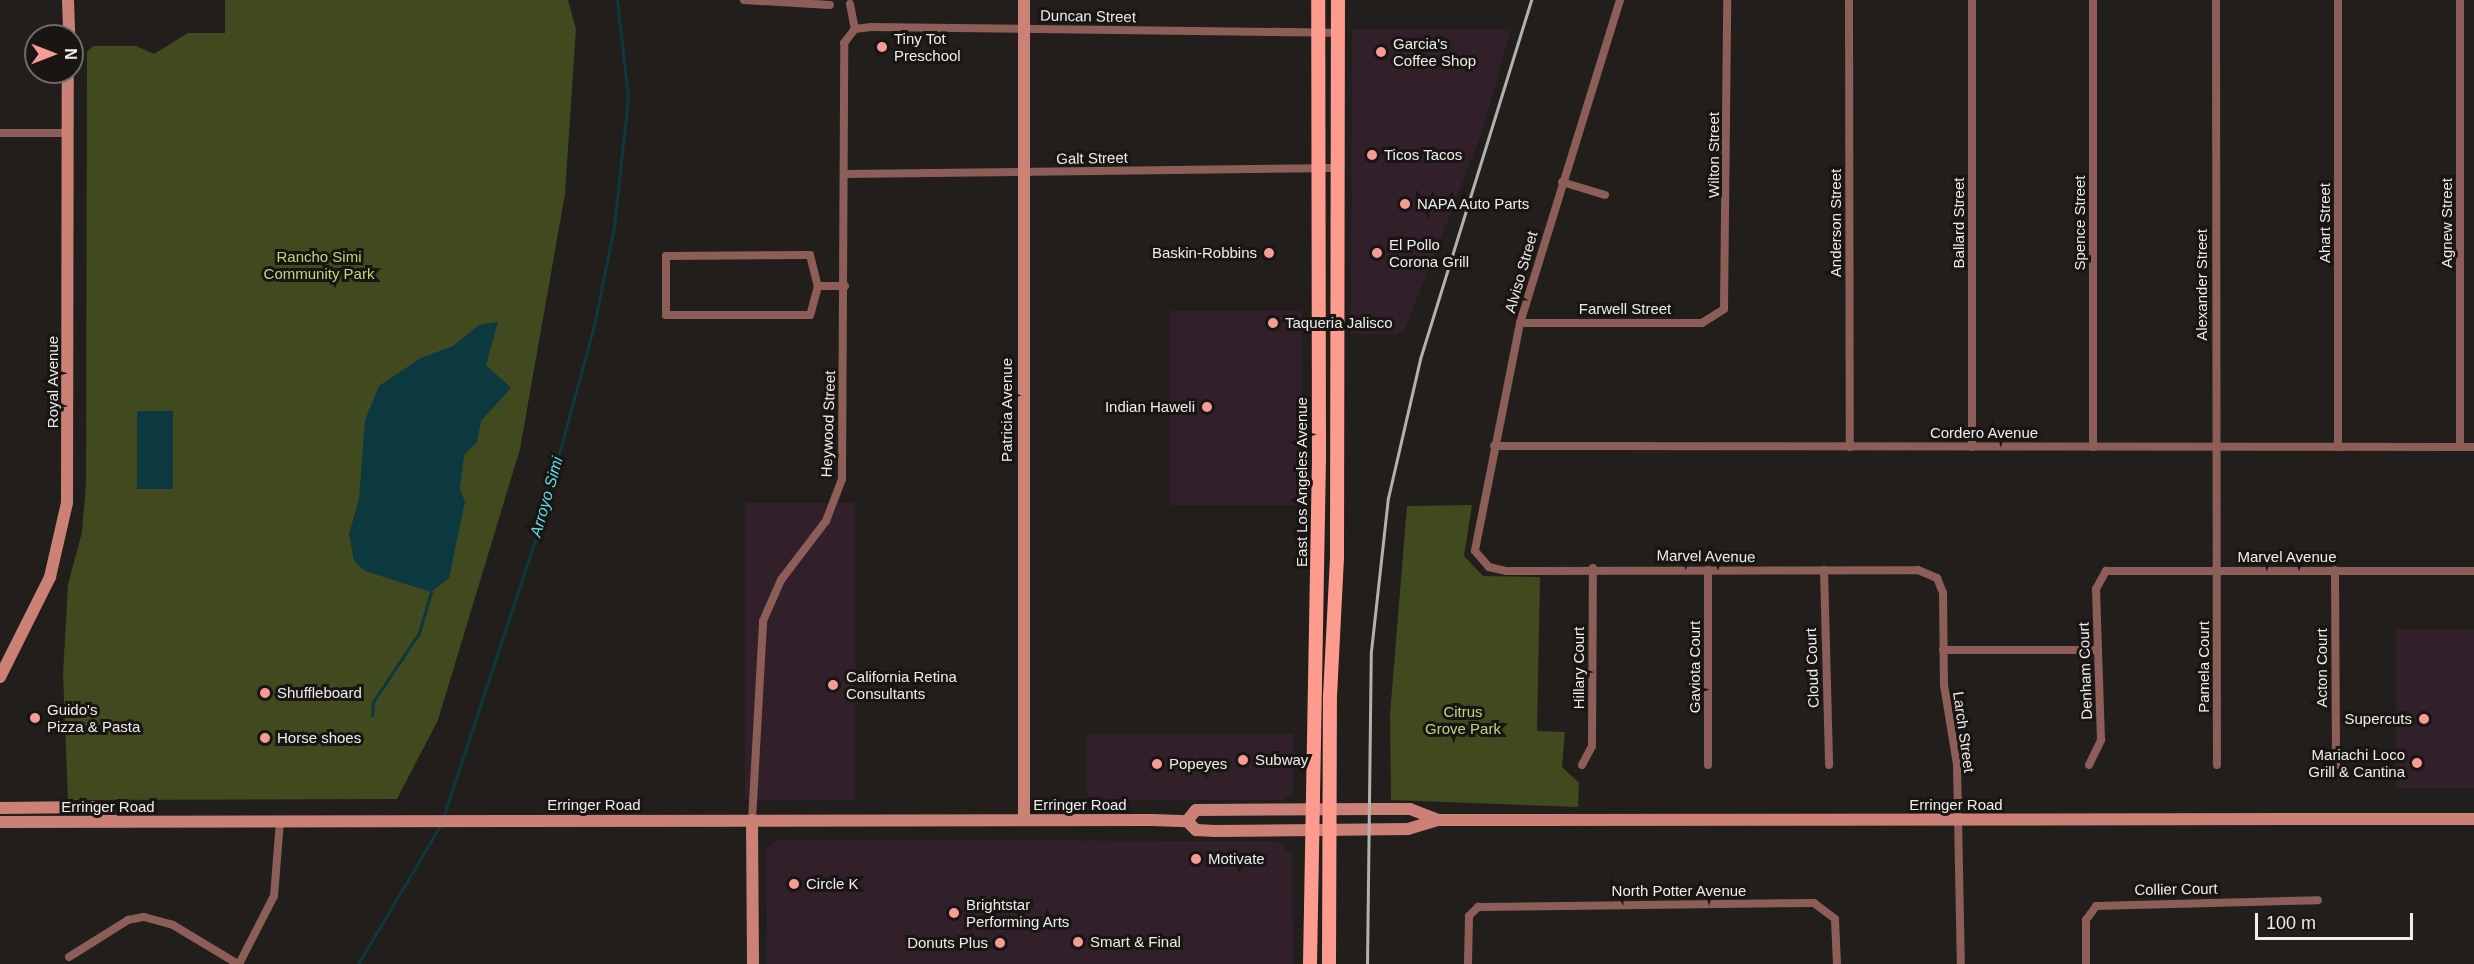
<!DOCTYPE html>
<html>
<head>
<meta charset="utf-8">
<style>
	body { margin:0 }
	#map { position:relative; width:2474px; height:964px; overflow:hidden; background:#211e1c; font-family:Helvetica,sans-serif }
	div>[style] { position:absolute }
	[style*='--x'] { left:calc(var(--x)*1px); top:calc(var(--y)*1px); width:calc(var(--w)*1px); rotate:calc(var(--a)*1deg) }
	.commercial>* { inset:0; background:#31202a; transform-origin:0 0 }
	.green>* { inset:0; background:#41491f }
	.water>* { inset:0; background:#0c393f; transform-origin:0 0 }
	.stream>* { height:3px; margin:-1.5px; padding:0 1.5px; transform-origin:1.5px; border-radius:1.5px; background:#0c393f }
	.street>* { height:8px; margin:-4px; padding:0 4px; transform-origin:4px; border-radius:4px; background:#8d5e57 }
	.secondary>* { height:12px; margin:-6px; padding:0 6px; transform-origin:6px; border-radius:6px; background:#cc8176 }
	.primary>* { height:14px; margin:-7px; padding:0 7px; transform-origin:7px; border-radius:7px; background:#fd9c8e }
	.rail>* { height:3px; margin:-1.5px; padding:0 1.5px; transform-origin:1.5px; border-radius:1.5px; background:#b3b1af }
	.dots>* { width:16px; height:16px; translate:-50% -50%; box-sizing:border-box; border:3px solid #181513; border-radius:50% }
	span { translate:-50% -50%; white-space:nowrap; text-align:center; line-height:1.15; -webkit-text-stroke:6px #181513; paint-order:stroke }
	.street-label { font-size:15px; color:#efedeb }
	.poi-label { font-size:15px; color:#efedeb }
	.left { translate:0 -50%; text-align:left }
	.right { translate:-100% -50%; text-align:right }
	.park-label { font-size:15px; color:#c1d380 }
	.water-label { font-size:16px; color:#63dced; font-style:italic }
	.north { position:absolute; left:24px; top:24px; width:60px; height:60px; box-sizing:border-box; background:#181513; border:2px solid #6e6b69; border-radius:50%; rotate:90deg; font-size:16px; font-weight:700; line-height:24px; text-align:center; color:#efedeb }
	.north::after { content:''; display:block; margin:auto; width:21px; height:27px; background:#f59c94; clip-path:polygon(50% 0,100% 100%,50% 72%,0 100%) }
	.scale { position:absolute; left:2255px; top:913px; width:158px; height:27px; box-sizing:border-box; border:3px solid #efedeb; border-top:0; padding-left:8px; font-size:18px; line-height:21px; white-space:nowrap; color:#efedeb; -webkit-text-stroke:4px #181513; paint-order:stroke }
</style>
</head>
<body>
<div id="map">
	<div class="commercial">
		<div style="clip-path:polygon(1352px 29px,1511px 29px,1481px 135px,1403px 334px,1351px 334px)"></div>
		<div style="left:1170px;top:311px;width:132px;height:194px"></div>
		<div style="left:855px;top:503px;width:297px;height:110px;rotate:90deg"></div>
		<div style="left:2396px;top:629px;width:78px;height:159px"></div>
		<div style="clip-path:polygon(1087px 734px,1293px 734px,1293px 792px,1284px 800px,1087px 800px)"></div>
		<div style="clip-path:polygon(777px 840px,1277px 841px,1292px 856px,1293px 964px,767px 964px,766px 850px)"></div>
	</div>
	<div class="green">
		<div style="clip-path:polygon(225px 0,568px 0,576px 29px,565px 194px,520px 449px,438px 720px,397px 799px,68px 800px,63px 674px,68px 584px,82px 532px,86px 483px,87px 52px,93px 46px,136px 46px,154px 54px,188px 33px,225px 33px)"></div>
		<div style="clip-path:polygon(1472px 505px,1464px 556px,1483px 576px,1540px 577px,1537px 731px,1565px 732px,1562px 767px,1579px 783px,1578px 807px,1391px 800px,1390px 714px,1407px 506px)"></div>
	</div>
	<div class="water">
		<div style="clip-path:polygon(498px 322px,486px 365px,511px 388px,481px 421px,477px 442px,464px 455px,460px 488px,465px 502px,449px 578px,431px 592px,365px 571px,354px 561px,349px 534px,359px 499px,365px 420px,379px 386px,421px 358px,453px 346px,479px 325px)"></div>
		<div style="left:137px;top:411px;width:36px;height:78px"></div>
	</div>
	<div class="stream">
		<div style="--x:372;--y:715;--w:13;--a:-86"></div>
		<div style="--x:373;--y:702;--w:83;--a:-56.3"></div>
		<div style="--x:419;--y:633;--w:43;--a:-73.7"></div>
		<div style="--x:443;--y:818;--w:299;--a:-71.7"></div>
		<div style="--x:537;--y:534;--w:217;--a:-74.7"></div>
		<div style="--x:594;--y:325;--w:100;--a:-78.5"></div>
		<div style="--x:614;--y:227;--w:130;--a:-83.8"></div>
		<div style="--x:628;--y:98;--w:99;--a:-96.4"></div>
		<div style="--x:358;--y:964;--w:163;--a:-59.3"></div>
	</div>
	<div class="street">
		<div style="--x:744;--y:0;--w:86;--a:3.3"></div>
		<div style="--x:1620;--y:0;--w:338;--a:107.2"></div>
		<div style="--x:1520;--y:323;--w:232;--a:101.2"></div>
		<div style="--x:1475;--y:551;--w:21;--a:49"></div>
		<div style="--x:1489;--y:567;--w:18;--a:13"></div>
		<div style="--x:1507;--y:571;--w:411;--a:-0.1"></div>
		<div style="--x:1918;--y:570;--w:21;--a:23"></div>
		<div style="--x:1937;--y:578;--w:16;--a:68"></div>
		<div style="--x:1943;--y:593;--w:92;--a:89.4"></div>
		<div style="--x:1944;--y:685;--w:80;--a:80.7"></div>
		<div style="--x:1957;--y:764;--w:200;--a:88.9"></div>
		<div style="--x:1849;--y:0;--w:447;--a:89.9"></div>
		<div style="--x:1972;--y:0;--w:447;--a:90"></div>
		<div style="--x:2093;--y:0;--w:447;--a:90"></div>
		<div style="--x:2216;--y:0;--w:765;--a:89.93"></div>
		<div style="--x:2338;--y:0;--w:447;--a:90"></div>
		<div style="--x:2460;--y:0;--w:447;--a:90"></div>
		<div style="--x:850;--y:4;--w:25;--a:79"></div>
		<div style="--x:0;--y:133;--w:68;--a:0"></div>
		<div style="--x:845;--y:174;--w:494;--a:-0.7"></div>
		<div style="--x:1562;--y:182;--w:45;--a:16.8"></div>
		<div style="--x:810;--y:255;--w:32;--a:76"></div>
		<div style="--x:818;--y:286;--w:30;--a:105"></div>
		<div style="--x:810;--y:315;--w:144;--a:180"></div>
		<div style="--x:666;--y:315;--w:59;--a:-90"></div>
		<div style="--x:666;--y:256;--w:144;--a:-0.4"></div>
		<div style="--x:818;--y:286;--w:27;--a:0"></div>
		<div style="--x:1520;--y:323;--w:182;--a:0"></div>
		<div style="--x:1702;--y:323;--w:26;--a:-32"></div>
		<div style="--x:1724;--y:309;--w:309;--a:-89.4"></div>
		<div style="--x:1494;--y:446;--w:980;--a:0.06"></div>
		<div style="--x:1708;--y:570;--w:195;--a:90"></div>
		<div style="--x:1824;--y:570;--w:195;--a:88.5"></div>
		<div style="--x:2335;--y:570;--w:195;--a:89.7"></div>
		<div style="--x:1943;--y:650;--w:153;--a:0"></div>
		<div style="--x:1582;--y:765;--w:21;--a:-62"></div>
		<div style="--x:1592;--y:746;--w:178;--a:-89.7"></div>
		<div style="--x:2089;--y:765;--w:28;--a:-64"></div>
		<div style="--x:2101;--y:740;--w:151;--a:-91.9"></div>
		<div style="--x:2096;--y:589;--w:21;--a:-61"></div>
		<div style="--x:2106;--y:571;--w:368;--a:0"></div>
		<div style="--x:752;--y:820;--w:199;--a:-86.8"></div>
		<div style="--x:763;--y:621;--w:45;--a:-66.3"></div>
		<div style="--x:781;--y:580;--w:74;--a:-52.7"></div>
		<div style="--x:826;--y:521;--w:45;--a:-69.1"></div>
		<div style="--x:842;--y:479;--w:436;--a:-89.7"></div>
		<div style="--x:844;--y:43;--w:18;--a:-52"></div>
		<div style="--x:855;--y:29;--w:16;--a:-7"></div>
		<div style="--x:871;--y:27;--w:467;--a:0.7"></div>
		<div style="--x:69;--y:957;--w:70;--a:-32.1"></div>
		<div style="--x:128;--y:920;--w:16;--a:-11"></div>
		<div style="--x:144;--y:917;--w:30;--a:15"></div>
		<div style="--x:173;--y:925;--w:76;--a:31"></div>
		<div style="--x:239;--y:964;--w:76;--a:-62.8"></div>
		<div style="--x:274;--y:896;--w:74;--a:-85.4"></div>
		<div style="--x:1468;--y:964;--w:48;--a:-88.8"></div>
		<div style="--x:1469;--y:916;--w:13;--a:-45"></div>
		<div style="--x:1478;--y:907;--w:336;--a:-0.7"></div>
		<div style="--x:1814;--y:903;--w:26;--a:37"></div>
		<div style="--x:1835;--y:919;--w:45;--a:87.5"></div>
		<div style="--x:2086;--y:964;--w:44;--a:-90"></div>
		<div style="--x:2086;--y:920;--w:17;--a:-54"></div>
		<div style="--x:2096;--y:906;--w:222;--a:-1.5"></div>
	</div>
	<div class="secondary">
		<div style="--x:68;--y:0;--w:36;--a:88"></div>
		<div style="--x:0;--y:677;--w:112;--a:-63.4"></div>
		<div style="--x:50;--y:577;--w:76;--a:-77.1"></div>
		<div style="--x:67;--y:503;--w:431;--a:-89.9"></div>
		<div style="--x:0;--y:808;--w:92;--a:-0.6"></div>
		<div style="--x:92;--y:807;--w:26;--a:32"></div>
		<div style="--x:752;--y:820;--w:144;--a:89.6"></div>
		<div style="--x:1024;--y:820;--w:820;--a:-90"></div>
		<div style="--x:1187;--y:821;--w:14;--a:-51"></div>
		<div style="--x:1196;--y:810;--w:184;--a:-0.3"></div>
		<div style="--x:1380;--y:809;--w:30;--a:0"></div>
		<div style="--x:1410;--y:809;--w:30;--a:21"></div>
		<div style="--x:0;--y:822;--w:1153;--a:-0.1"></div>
		<div style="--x:1153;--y:820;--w:34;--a:2"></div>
		<div style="--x:1187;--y:821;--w:13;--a:45"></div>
		<div style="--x:1196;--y:830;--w:19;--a:3"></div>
		<div style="--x:1215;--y:831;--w:193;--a:-0.6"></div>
		<div style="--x:1408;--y:829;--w:31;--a:-17"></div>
		<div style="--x:1438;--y:820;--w:1036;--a:-0.06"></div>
	</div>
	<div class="primary">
		<div style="--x:1310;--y:964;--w:504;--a:-88.98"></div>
		<div style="--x:1319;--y:460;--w:460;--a:-90.1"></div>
		<div style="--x:1329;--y:964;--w:268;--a:-89.8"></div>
		<div style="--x:1330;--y:696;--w:139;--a:-87.1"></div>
		<div style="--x:1337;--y:557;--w:557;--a:-89.9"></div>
	</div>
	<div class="rail">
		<div style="--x:1367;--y:964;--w:313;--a:-89.3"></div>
		<div style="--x:1371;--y:651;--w:154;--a:-83.7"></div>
		<div style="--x:1388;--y:498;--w:143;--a:-77"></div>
		<div style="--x:1420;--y:359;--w:376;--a:-72.8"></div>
	</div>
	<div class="dots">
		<div style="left:882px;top:47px;background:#f59c94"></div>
		<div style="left:1381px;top:52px;background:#f59c94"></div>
		<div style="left:1372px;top:155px;background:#f59c94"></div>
		<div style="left:1405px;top:204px;background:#f59c94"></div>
		<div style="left:1269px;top:253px;background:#f59c94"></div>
		<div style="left:1377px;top:253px;background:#f59c94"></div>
		<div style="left:1273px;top:323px;background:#f59c94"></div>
		<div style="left:1207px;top:407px;background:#f59c94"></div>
		<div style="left:833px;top:685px;background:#f59c94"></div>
		<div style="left:265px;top:693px;background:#f59c94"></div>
		<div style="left:35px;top:718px;background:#f59c94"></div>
		<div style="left:2424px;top:719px;background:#f59c94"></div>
		<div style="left:265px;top:738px;background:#f59c94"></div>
		<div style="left:1243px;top:760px;background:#f59c94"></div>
		<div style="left:2417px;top:763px;background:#f59c94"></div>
		<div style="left:1157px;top:764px;background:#f59c94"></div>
		<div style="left:1196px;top:859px;background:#f59c94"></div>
		<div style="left:794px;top:884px;background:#f59c94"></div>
		<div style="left:954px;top:913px;background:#f59c94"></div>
		<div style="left:1078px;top:942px;background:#f59c94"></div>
		<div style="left:1000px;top:943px;background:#f59c94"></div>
	</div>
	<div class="street-label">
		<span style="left:1088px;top:16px;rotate:1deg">Duncan Street</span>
		<span style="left:1714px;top:155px;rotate:-90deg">Wilton Street</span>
		<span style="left:1092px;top:158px;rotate:-1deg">Galt Street</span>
		<span style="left:1836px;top:223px;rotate:-90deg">Anderson Street</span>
		<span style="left:1959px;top:223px;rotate:-90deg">Ballard Street</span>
		<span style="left:2080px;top:223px;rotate:-90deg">Spence Street</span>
		<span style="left:2325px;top:223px;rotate:-90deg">Ahart Street</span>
		<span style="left:2447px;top:223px;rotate:-90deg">Agnew Street</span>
		<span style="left:1521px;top:272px;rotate:-74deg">Alviso Street</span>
		<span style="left:2202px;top:285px;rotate:-90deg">Alexander Street</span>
		<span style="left:1625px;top:309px">Farwell Street</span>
		<span style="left:53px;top:382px;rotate:-90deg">Royal Avenue</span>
		<span style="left:1007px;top:410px;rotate:-90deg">Patricia Avenue</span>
		<span style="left:828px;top:424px;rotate:-88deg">Heywood Street</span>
		<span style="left:1984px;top:433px">Cordero Avenue</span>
		<span style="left:1302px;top:482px;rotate:-90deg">East Los Angeles Avenue</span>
		<span style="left:1706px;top:556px;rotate:1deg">Marvel Avenue</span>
		<span style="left:2287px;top:557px">Marvel Avenue</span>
		<span style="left:1695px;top:667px;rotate:-90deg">Gaviota Court</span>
		<span style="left:2204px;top:667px;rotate:-90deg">Pamela Court</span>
		<span style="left:1579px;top:668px;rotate:-90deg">Hillary Court</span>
		<span style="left:1812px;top:668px;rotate:-92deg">Cloud Court</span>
		<span style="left:2322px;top:668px;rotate:-90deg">Acton Court</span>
		<span style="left:2085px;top:671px;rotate:-92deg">Denham Court</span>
		<span style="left:1964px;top:732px;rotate:82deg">Larch Street</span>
		<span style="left:594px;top:805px">Erringer Road</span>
		<span style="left:1080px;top:805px">Erringer Road</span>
		<span style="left:1956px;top:805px">Erringer Road</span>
		<span style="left:108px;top:807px">Erringer Road</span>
		<span style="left:2176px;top:889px;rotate:-1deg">Collier Court</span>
		<span style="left:1679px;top:891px">North Potter Avenue</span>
	</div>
	<div class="poi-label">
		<span class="left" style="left:894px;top:47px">Tiny Tot<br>Preschool</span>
		<span class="left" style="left:1393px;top:52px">Garcia's<br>Coffee Shop</span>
		<span class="left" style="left:1384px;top:155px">Ticos Tacos</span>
		<span class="left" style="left:1417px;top:204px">NAPA Auto Parts</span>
		<span class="left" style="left:1389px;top:253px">El Pollo<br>Corona Grill</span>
		<span class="right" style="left:1257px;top:253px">Baskin-Robbins</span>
		<span class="left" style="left:1285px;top:323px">Taqueria Jalisco</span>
		<span class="right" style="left:1195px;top:407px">Indian Haweli</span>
		<span class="left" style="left:846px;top:685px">California Retina<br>Consultants</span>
		<span class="left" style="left:277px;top:693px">Shuffleboard</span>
		<span class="left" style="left:47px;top:718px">Guido's<br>Pizza &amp; Pasta</span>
		<span class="right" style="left:2412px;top:719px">Supercuts</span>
		<span class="left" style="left:277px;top:738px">Horse shoes</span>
		<span class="right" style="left:2405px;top:763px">Mariachi Loco<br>Grill &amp; Cantina</span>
		<span class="left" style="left:1255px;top:760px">Subway</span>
		<span class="left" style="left:1169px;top:764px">Popeyes</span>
		<span class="left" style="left:1208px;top:859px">Motivate</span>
		<span class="left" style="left:806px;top:884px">Circle K</span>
		<span class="left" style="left:966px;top:913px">Brightstar<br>Performing Arts</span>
		<span class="left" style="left:1090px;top:942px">Smart &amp; Final</span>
		<span class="right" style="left:988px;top:943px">Donuts Plus</span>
	</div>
	<div class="park-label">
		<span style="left:319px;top:265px">Rancho Simi<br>Community Park</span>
		<span style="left:1463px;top:720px">Citrus<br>Grove Park</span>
	</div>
	<div class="water-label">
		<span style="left:547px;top:497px;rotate:-74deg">Arroyo Simi</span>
	</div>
	<div class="north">N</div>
	<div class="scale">100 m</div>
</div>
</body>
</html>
